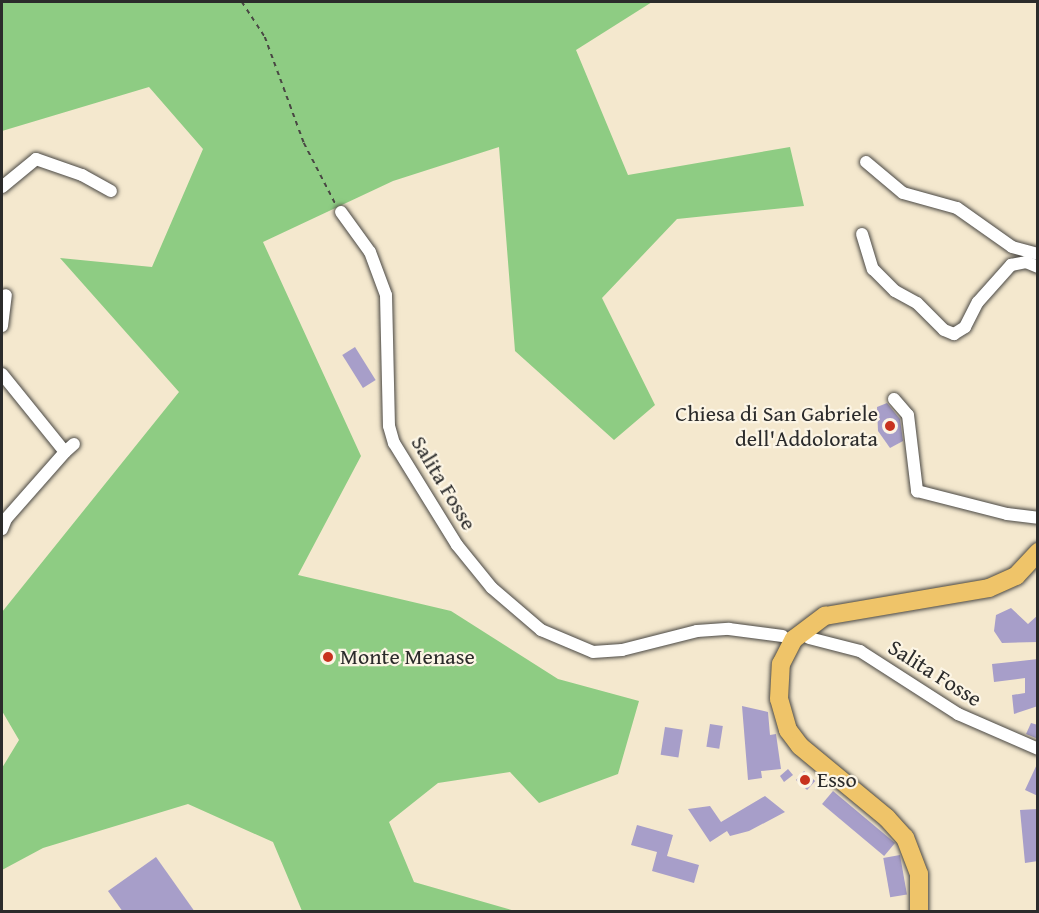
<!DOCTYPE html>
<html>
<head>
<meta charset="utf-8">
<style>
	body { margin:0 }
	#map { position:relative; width:1039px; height:913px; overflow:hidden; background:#f4e8ce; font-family:"Gentium Book Plus",serif }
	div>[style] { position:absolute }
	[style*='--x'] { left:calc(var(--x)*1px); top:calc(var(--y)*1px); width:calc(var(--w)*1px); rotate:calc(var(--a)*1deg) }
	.green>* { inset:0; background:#8ecc83 }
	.building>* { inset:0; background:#a79ec9; transform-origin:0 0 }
	.path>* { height:1.5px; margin-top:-0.75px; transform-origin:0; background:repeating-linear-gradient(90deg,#494743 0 4.5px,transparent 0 9px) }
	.roads { filter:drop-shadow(0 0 2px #494743) drop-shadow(0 0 2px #494743) }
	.street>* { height:12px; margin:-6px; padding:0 6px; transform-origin:6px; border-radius:6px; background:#fff }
	.primary>* { height:18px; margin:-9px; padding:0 9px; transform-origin:9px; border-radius:9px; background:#efc469 }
	.dots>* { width:16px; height:16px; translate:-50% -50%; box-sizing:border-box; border:3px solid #fcf5e5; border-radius:50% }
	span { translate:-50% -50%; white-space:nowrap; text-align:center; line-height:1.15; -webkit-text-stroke:4.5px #fcf5e5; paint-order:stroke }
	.poi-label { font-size:22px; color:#2b2b2b }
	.right { translate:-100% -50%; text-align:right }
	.left { translate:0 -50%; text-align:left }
	.street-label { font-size:22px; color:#2b2b2b }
	.frame { position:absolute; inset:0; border:3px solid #2b2b2b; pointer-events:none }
</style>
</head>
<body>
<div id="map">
	<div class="green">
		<div style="clip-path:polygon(2px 2px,652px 2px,576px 50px,628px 175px,790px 147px,804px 206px,677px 219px,602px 298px,655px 405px,614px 440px,515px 351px,499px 147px,393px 181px,263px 242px,361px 456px,298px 575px,451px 611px,558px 679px,639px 701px,618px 774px,539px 803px,510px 772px,438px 783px,389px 822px,414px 882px,515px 911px,302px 911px,273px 842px,188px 804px,43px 848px,2px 870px,2px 768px,19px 740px,2px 711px,2px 612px,179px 392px,60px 258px,152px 267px,203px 149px,149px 87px,2px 131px)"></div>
	</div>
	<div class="building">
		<div style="left:355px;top:347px;width:39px;height:15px;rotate:58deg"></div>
		<div style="clip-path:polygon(887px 403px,900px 419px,903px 441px,890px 448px,878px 431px,877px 407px)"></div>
		<div style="clip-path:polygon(1011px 608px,1028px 624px,1038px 615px,1038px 642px,1002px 643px,994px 631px,996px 615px)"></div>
		<div style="clip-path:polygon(1038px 659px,1038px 706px,1014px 714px,1012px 695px,1025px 693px,1025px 678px,994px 682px,992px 664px)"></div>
		<div style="clip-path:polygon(742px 706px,768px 712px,770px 735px,776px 734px,781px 769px,761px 771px,762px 778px,748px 780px)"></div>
		<div style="clip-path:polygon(1031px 723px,1038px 725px,1038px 739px,1026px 734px)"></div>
		<div style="left:710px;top:724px;width:13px;height:23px;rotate:9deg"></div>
		<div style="left:665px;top:727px;width:18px;height:28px;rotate:9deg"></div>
		<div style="clip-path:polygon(1038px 762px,1038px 796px,1025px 790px)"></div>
		<div style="clip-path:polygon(788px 769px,793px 775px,784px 782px,780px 776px)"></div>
		<div style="left:804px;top:771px;width:15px;height:12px;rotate:42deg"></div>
		<div style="left:833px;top:791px;width:81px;height:17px;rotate:40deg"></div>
		<div style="clip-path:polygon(765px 796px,785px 812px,749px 831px,730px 836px,727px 831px,710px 842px,688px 809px,710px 806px,721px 822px)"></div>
		<div style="clip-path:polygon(1038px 809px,1038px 861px,1025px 863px,1020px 810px)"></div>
		<div style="clip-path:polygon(637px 825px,673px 835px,667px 856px,699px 865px,694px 883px,652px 871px,657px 852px,631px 845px)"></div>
		<div style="left:900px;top:855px;width:40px;height:17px;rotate:80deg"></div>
		<div style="clip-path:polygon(156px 857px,195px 912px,123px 912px,108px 891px)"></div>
	</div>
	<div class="path">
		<div style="--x:242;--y:2;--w:42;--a:56.7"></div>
		<div style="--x:265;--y:37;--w:113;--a:69.8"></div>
		<div style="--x:304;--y:143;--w:68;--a:62.7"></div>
	</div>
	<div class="roads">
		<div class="street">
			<div style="--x:866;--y:162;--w:48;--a:40"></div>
			<div style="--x:903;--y:193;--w:56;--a:15.5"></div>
			<div style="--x:957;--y:208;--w:67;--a:35.3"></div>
			<div style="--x:1012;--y:247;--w:27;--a:15"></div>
			<div style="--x:2;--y:187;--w:44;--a:-39.5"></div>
			<div style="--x:36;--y:159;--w:49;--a:19.2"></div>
			<div style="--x:82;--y:175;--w:33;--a:29"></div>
			<div style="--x:341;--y:212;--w:49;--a:54.1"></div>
			<div style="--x:370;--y:252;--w:46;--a:69.6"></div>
			<div style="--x:386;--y:295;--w:131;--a:88.7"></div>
			<div style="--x:389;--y:426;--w:18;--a:74"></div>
			<div style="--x:394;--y:443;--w:120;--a:58.3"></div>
			<div style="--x:457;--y:545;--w:55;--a:50.9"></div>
			<div style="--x:492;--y:588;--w:65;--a:40.6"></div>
			<div style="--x:541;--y:630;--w:56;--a:22.9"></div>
			<div style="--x:593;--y:652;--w:29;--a:-4"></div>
			<div style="--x:622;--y:650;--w:77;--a:-14.2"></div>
			<div style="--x:697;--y:631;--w:32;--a:-4"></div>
			<div style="--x:729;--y:629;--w:54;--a:7.4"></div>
			<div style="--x:862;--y:234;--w:37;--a:73"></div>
			<div style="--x:873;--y:269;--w:31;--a:45"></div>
			<div style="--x:895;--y:291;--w:25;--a:29"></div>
			<div style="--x:917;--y:303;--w:38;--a:45"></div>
			<div style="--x:944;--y:330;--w:11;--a:22"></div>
			<div style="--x:954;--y:334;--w:13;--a:-32"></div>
			<div style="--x:965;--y:327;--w:28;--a:-63"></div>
			<div style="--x:978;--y:302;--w:50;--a:-48.3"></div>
			<div style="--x:1011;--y:265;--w:15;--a:-11"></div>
			<div style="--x:1026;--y:262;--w:13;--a:23"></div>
			<div style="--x:2;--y:326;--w:31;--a:-83"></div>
			<div style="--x:2;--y:374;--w:100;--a:51.1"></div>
			<div style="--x:65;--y:452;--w:89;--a:131.4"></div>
			<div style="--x:6;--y:519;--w:11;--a:112"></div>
			<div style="--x:894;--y:399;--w:21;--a:49"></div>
			<div style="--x:908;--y:415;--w:77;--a:83.2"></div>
			<div style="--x:917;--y:491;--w:93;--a:14.3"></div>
			<div style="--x:1007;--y:514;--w:31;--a:7"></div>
			<div style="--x:65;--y:452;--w:12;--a:-42"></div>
			<div style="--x:809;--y:638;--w:53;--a:14.3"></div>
			<div style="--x:860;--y:651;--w:117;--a:32.7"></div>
			<div style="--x:958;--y:714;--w:87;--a:23.6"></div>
		</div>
		<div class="primary">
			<div style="--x:919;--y:912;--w:38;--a:-90"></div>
			<div style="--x:919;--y:874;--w:39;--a:-111"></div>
			<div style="--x:905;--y:838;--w:27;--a:-132"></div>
			<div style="--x:887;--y:818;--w:113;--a:-140.4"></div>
			<div style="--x:800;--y:746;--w:20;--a:-127"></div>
			<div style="--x:788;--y:730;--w:32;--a:-106"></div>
			<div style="--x:779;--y:699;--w:35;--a:-87"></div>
			<div style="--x:781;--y:664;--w:28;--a:-63"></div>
			<div style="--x:794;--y:639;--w:39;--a:-37"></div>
			<div style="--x:825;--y:616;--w:166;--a:-9.7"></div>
			<div style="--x:989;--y:588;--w:30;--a:-24"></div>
			<div style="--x:1016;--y:576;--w:33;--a:-47"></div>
		</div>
	</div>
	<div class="dots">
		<div style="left:890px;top:426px;background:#c8321e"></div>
		<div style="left:328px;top:657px;background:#c8321e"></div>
		<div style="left:805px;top:780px;background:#c8321e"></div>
	</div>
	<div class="poi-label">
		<span class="right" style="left:878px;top:426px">Chiesa di San Gabriele<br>dell'Addolorata</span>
		<span class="left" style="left:340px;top:657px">Monte Menase</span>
		<span class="left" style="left:817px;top:780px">Esso</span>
	</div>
	<div class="street-label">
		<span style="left:444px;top:483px;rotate:59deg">Salita Fosse</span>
		<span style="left:935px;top:673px;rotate:32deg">Salita Fosse</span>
	</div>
	<div class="frame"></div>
</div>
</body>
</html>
